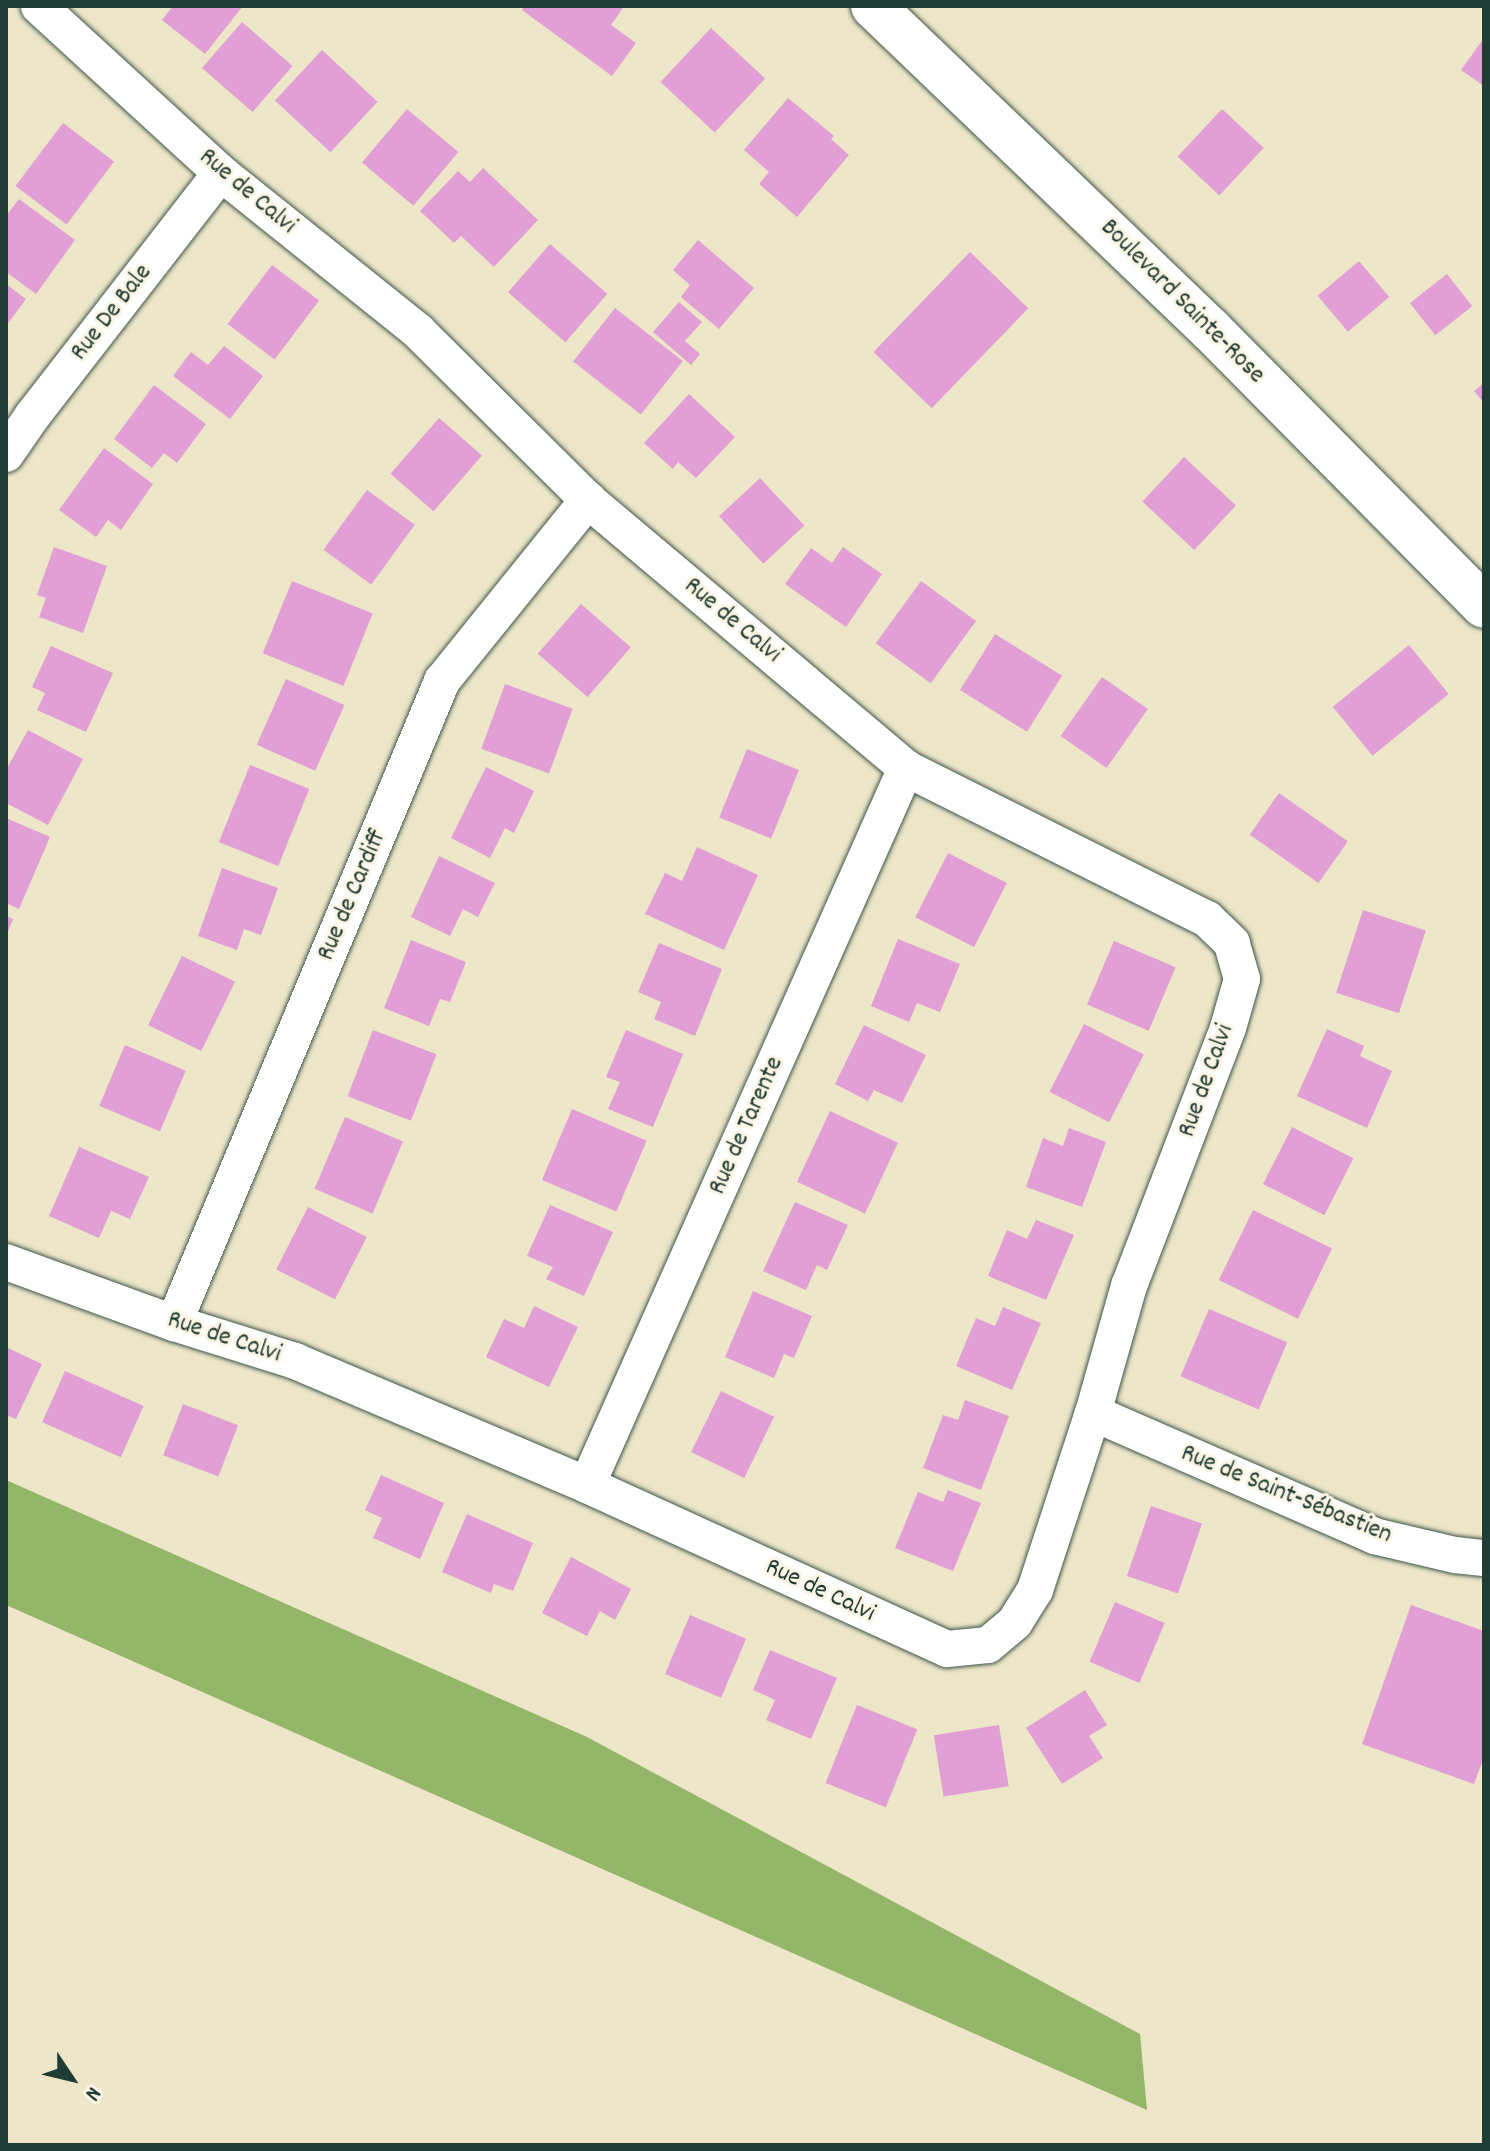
<!DOCTYPE html>
<html>
<head>
<meta charset="utf-8">
<style>
	body { margin:0 }
	#map { position:relative; width:1490px; height:2151px; overflow:hidden; background:#ede6c8; font-family:Dekko,sans-serif }
	div>[style] { position:absolute }
	[style*='--x'] { left:calc(var(--x)*1px); top:calc(var(--y)*1px); width:calc(var(--w)*1px); rotate:calc(var(--a)*1deg) }
	.forest>* { inset:0; background:#94b669 }
	.building>* { inset:0; background:#e19fd5; transform-origin:0 0 }
	.roads { filter:drop-shadow(0 0 2px #3e564a) drop-shadow(0 0 2px #3e564a) }
	.minor>* { height:36px; margin:-18px; padding:0 18px; transform-origin:18px; border-radius:18px; background:#fff }
	.tertiary>* { height:44px; margin:-22px; padding:0 22px; transform-origin:22px; border-radius:22px; background:#fff }
	span { translate:-50% -50%; white-space:nowrap; text-align:center; line-height:1.15; -webkit-text-stroke:6px #fcf5e5; paint-order:stroke }
	.street-label { font-size:26px; color:#1f3d34 }
	.frame { position:absolute; inset:0; border:8px solid #1f3d34; pointer-events:none }
	.north { position:absolute; left:32px; top:2039px; width:80px; height:80px; -webkit-text-stroke:6px #fcf5e5; paint-order:stroke; rotate:125deg; font-size:22px; font-weight:700; line-height:32px; text-align:center; color:#1f3d34 }
	.north::after { content:''; display:block; margin:auto; width:28px; height:36px; background:#1f3d34; clip-path:polygon(50% 0,100% 100%,50% 72%,0 100%) }
</style>
</head>
<body>
<div id="map">
	<div class="forest">
		<div style="clip-path:polygon(6px 1480px,587px 1737px,1140px 2034px,1147px 2110px,6px 1605px)"></div>
	</div>
	<div class="building">
		<div style="clip-path:polygon(173px 6px,243px 6px,205px 54px,162px 20px)"></div>
		<div style="clip-path:polygon(525px 6px,620px 6px,623px 8px,611px 25px,636px 43px,612px 76px,522px 10px)"></div>
		<div style="left:242px;top:22px;width:67px;height:61px;rotate:41deg"></div>
		<div style="left:711px;top:28px;width:74px;height:74px;rotate:43deg"></div>
		<div style="clip-path:polygon(1484px 38px,1484px 86px,1461px 70px)"></div>
		<div style="left:322px;top:50px;width:76px;height:69px;rotate:43deg"></div>
		<div style="clip-path:polygon(788px 98px,834px 136px,831px 139px,849px 155px,797px 217px,759px 184px,769px 172px,744px 150px)"></div>
		<div style="left:407px;top:109px;width:67px;height:70px;rotate:40deg"></div>
		<div style="left:1222px;top:109px;width:57px;height:65px;rotate:43deg"></div>
		<div style="left:63px;top:123px;width:64px;height:79px;rotate:37deg"></div>
		<div style="clip-path:polygon(483px 168px,538px 220px,494px 267px,461px 236px,454px 243px,420px 211px,458px 171px,470px 182px)"></div>
		<div style="clip-path:polygon(19px 199px,75px 240px,36px 294px,6px 272px,6px 216px)"></div>
		<div style="clip-path:polygon(698px 240px,754px 288px,719px 329px,681px 297px,690px 285px,673px 270px)"></div>
		<div style="left:550px;top:244px;width:76px;height:64px;rotate:41deg"></div>
		<div style="left:970px;top:252px;width:81px;height:139px;rotate:44deg"></div>
		<div style="left:1359px;top:261px;width:47px;height:54px;rotate:50deg"></div>
		<div style="left:272px;top:265px;width:59px;height:74px;rotate:37deg"></div>
		<div style="left:1447px;top:274px;width:41px;height:47px;rotate:52deg"></div>
		<div style="clip-path:polygon(6px 284px,26px 299px,6px 326px)"></div>
		<div style="clip-path:polygon(679px 302px,702px 322px,685px 341px,700px 354px,691px 365px,653px 332px)"></div>
		<div style="left:615px;top:308px;width:86px;height:68px;rotate:38deg"></div>
		<div style="clip-path:polygon(224px 346px,263px 376px,230px 419px,173px 376px,191px 352px,208px 365px)"></div>
		<div style="clip-path:polygon(1484px 383px,1484px 403px,1474px 391px)"></div>
		<div style="clip-path:polygon(154px 385px,206px 424px,177px 463px,164px 453px,152px 468px,114px 439px)"></div>
		<div style="clip-path:polygon(689px 394px,735px 437px,696px 478px,678px 462px,673px 469px,644px 443px)"></div>
		<div style="left:439px;top:418px;width:57px;height:74px;rotate:41deg"></div>
		<div style="clip-path:polygon(104px 448px,153px 484px,121px 530px,108px 520px,96px 537px,59px 510px)"></div>
		<div style="left:1184px;top:457px;width:71px;height:61px;rotate:43deg"></div>
		<div style="left:760px;top:478px;width:65px;height:56px;rotate:47deg"></div>
		<div style="left:367px;top:490px;width:59px;height:74px;rotate:36deg"></div>
		<div style="clip-path:polygon(54px 547px,107px 566px,83px 633px,39px 617px,46px 598px,37px 595px)"></div>
		<div style="clip-path:polygon(843px 547px,882px 574px,846px 627px,785px 584px,811px 548px,832px 563px)"></div>
		<div style="left:292px;top:581px;width:87px;height:78px;rotate:22deg"></div>
		<div style="left:921px;top:581px;width:68px;height:77px;rotate:36deg"></div>
		<div style="left:581px;top:604px;width:66px;height:66px;rotate:41deg"></div>
		<div style="left:995px;top:634px;width:79px;height:66px;rotate:32deg"></div>
		<div style="left:1409px;top:645px;width:63px;height:98px;rotate:51deg"></div>
		<div style="clip-path:polygon(51px 646px,113px 673px,86px 732px,37px 710px,45px 693px,32px 687px)"></div>
		<div style="left:1102px;top:677px;width:56px;height:72px;rotate:35deg"></div>
		<div style="left:286px;top:679px;width:64px;height:72px;rotate:24deg"></div>
		<div style="left:505px;top:684px;width:72px;height:69px;rotate:20deg"></div>
		<div style="clip-path:polygon(28px 730px,83px 759px,48px 825px,6px 803px,6px 770px)"></div>
		<div style="left:747px;top:749px;width:56px;height:74px;rotate:22deg"></div>
		<div style="left:250px;top:765px;width:64px;height:83px;rotate:22deg"></div>
		<div style="clip-path:polygon(486px 767px,534px 791px,514px 833px,505px 828px,490px 858px,451px 838px)"></div>
		<div style="left:1279px;top:793px;width:84px;height:51px;rotate:35deg"></div>
		<div style="clip-path:polygon(6px 818px,50px 837px,19px 909px,6px 903px)"></div>
		<div style="clip-path:polygon(697px 847px,758px 875px,724px 950px,645px 914px,665px 873px,682px 881px)"></div>
		<div style="left:948px;top:853px;width:66px;height:72px;rotate:27deg"></div>
		<div style="clip-path:polygon(439px 856px,495px 883px,478px 917px,463px 909px,450px 936px,411px 917px)"></div>
		<div style="clip-path:polygon(222px 868px,278px 888px,261px 935px,244px 929px,237px 950px,198px 936px)"></div>
		<div style="left:1363px;top:910px;width:66px;height:87px;rotate:18deg"></div>
		<div style="clip-path:polygon(6px 916px,13px 919px,6px 937px)"></div>
		<div style="clip-path:polygon(898px 939px,960px 964px,940px 1012px,917px 1003px,909px 1022px,871px 1006px)"></div>
		<div style="clip-path:polygon(411px 940px,466px 962px,450px 1002px,440px 999px,429px 1026px,384px 1008px)"></div>
		<div style="left:1114px;top:941px;width:67px;height:69px;rotate:23deg"></div>
		<div style="clip-path:polygon(659px 943px,722px 969px,695px 1036px,654px 1019px,661px 1002px,638px 992px)"></div>
		<div style="left:182px;top:956px;width:59px;height:77px;rotate:26deg"></div>
		<div style="left:1084px;top:1024px;width:67px;height:76px;rotate:27deg"></div>
		<div style="clip-path:polygon(864px 1025px,926px 1055px,902px 1103px,874px 1090px,868px 1101px,835px 1084px)"></div>
		<div style="clip-path:polygon(1327px 1029px,1364px 1046px,1360px 1056px,1392px 1071px,1367px 1128px,1297px 1096px)"></div>
		<div style="left:373px;top:1030px;width:68px;height:71px;rotate:21deg"></div>
		<div style="clip-path:polygon(626px 1030px,683px 1054px,653px 1127px,608px 1109px,620px 1082px,606px 1077px)"></div>
		<div style="left:125px;top:1045px;width:66px;height:66px;rotate:23deg"></div>
		<div style="left:572px;top:1109px;width:81px;height:77px;rotate:23deg"></div>
		<div style="left:830px;top:1111px;width:75px;height:78px;rotate:25deg"></div>
		<div style="left:345px;top:1117px;width:63px;height:78px;rotate:23deg"></div>
		<div style="left:1292px;top:1127px;width:69px;height:64px;rotate:27deg"></div>
		<div style="clip-path:polygon(1069px 1128px,1106px 1142px,1082px 1207px,1026px 1187px,1043px 1138px,1063px 1146px)"></div>
		<div style="clip-path:polygon(79px 1147px,149px 1177px,130px 1219px,111px 1211px,99px 1238px,49px 1216px)"></div>
		<div style="clip-path:polygon(795px 1202px,848px 1225px,827px 1270px,817px 1265px,806px 1290px,763px 1271px)"></div>
		<div style="clip-path:polygon(550px 1205px,613px 1232px,584px 1296px,546px 1279px,553px 1267px,527px 1256px)"></div>
		<div style="left:308px;top:1207px;width:66px;height:70px;rotate:27deg"></div>
		<div style="left:1253px;top:1210px;width:88px;height:78px;rotate:26deg"></div>
		<div style="clip-path:polygon(1036px 1220px,1074px 1235px,1046px 1300px,988px 1276px,1007px 1230px,1027px 1239px)"></div>
		<div style="clip-path:polygon(753px 1291px,812px 1316px,794px 1358px,784px 1354px,774px 1378px,725px 1357px)"></div>
		<div style="clip-path:polygon(534px 1306px,578px 1327px,549px 1387px,486px 1357px,504px 1319px,524px 1328px)"></div>
		<div style="clip-path:polygon(1003px 1307px,1041px 1323px,1012px 1390px,956px 1366px,976px 1318px,995px 1326px)"></div>
		<div style="left:1209px;top:1309px;width:85px;height:73px;rotate:23deg"></div>
		<div style="clip-path:polygon(6px 1347px,42px 1364px,16px 1419px,6px 1415px)"></div>
		<div style="left:65px;top:1371px;width:86px;height:56px;rotate:24deg"></div>
		<div style="left:721px;top:1391px;width:59px;height:68px;rotate:26deg"></div>
		<div style="clip-path:polygon(965px 1400px,1009px 1416px,981px 1490px,923px 1468px,943px 1415px,958px 1420px)"></div>
		<div style="left:183px;top:1404px;width:59px;height:55px;rotate:21deg"></div>
		<div style="clip-path:polygon(381px 1475px,444px 1503px,420px 1559px,373px 1538px,382px 1518px,365px 1510px)"></div>
		<div style="clip-path:polygon(948px 1490px,981px 1503px,953px 1571px,895px 1548px,918px 1492px,943px 1502px)"></div>
		<div style="left:1151px;top:1506px;width:54px;height:74px;rotate:19deg"></div>
		<div style="clip-path:polygon(467px 1514px,533px 1543px,513px 1591px,494px 1584px,491px 1593px,442px 1572px)"></div>
		<div style="clip-path:polygon(571px 1557px,631px 1589px,615px 1620px,600px 1611px,587px 1636px,542px 1613px)"></div>
		<div style="left:1115px;top:1602px;width:54px;height:65px;rotate:23deg"></div>
		<div style="clip-path:polygon(1411px 1605px,1484px 1631px,1484px 1757px,1474px 1784px,1362px 1744px)"></div>
		<div style="left:690px;top:1615px;width:61px;height:64px;rotate:23deg"></div>
		<div style="clip-path:polygon(770px 1650px,837px 1678px,811px 1739px,766px 1720px,775px 1700px,753px 1690px)"></div>
		<div style="clip-path:polygon(1085px 1690px,1107px 1725px,1089px 1736px,1103px 1758px,1062px 1784px,1026px 1728px)"></div>
		<div style="left:857px;top:1705px;width:65px;height:84px;rotate:22deg"></div>
		<div style="left:999px;top:1725px;width:62px;height:66px;rotate:81deg"></div>
	</div>
	<div class="roads">
		<div class="minor">
			<div style="--x:6;--y:454;--w:47;--a:-55.3"></div>
			<div style="--x:33;--y:415;--w:306;--a:-52.2"></div>
			<div style="--x:6;--y:1262;--w:179;--a:20"></div>
			<div style="--x:174;--y:1323;--w:127;--a:17.4"></div>
			<div style="--x:295;--y:1361;--w:317;--a:23"></div>
			<div style="--x:587;--y:1485;--w:396;--a:24.5"></div>
			<div style="--x:947;--y:1649;--w:41;--a:-5.6"></div>
			<div style="--x:988;--y:1645;--w:35;--a:-40"></div>
			<div style="--x:1015;--y:1622;--w:38;--a:-58"></div>
			<div style="--x:1035;--y:1590;--w:186;--a:-71.9"></div>
			<div style="--x:1093;--y:1413;--w:132;--a:-74.2"></div>
			<div style="--x:1129;--y:1286;--w:276;--a:-69"></div>
			<div style="--x:1228;--y:1028;--w:51;--a:-74.1"></div>
			<div style="--x:1242;--y:979;--w:37;--a:-106"></div>
			<div style="--x:1232;--y:943;--w:35;--a:-136"></div>
			<div style="--x:1207;--y:919;--w:337;--a:-153.4"></div>
			<div style="--x:906;--y:768;--w:416;--a:-139.9"></div>
			<div style="--x:588;--y:500;--w:240;--a:-135.2"></div>
			<div style="--x:418;--y:331;--w:253;--a:-141.3"></div>
			<div style="--x:221;--y:173;--w:247;--a:-137.5"></div>
			<div style="--x:174;--y:1323;--w:696;--a:-67.34"></div>
			<div style="--x:442;--y:681;--w:233;--a:-51.1"></div>
			<div style="--x:1093;--y:1413;--w:307;--a:23.6"></div>
			<div style="--x:1374;--y:1536;--w:83;--a:13.2"></div>
			<div style="--x:1455;--y:1555;--w:29;--a:6"></div>
			<div style="--x:587;--y:1485;--w:785;--a:-66.02"></div>
		</div>
		<div class="tertiary">
			<div style="--x:873;--y:6;--w:468;--a:43.8"></div>
			<div style="--x:1211;--y:330;--w:388;--a:45.3"></div>
		</div>
	</div>
	<div class="street-label">
		<span style="left:247px;top:192px;rotate:40deg">Rue de Calvi</span>
		<span style="left:1182px;top:302px;rotate:45deg">Boulevard Sainte-Rose</span>
		<span style="left:112px;top:313px;rotate:-52deg">Rue De Bale</span>
		<span style="left:732px;top:621px;rotate:40deg">Rue de Calvi</span>
		<span style="left:353px;top:895px;rotate:-67deg">Rue de Cardiff</span>
		<span style="left:1207px;top:1081px;rotate:-70deg">Rue de Calvi</span>
		<span style="left:747px;top:1126px;rotate:-66deg">Rue de Tarente</span>
		<span style="left:224px;top:1338px;rotate:18deg">Rue de Calvi</span>
		<span style="left:1286px;top:1495px;rotate:22deg">Rue de Saint-Sébastien</span>
		<span style="left:820px;top:1591px;rotate:25deg">Rue de Calvi</span>
	</div>
	<div class="frame"></div>
	<div class="north">N</div>
</div>
</body>
</html>
